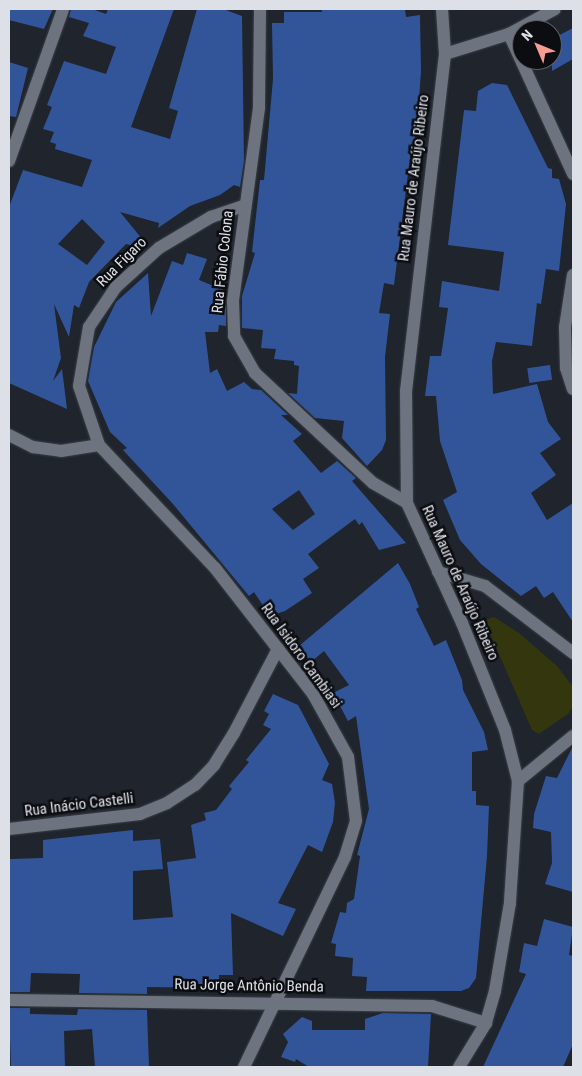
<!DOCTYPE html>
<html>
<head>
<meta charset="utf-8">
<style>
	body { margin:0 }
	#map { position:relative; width:582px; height:1076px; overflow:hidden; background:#1f242d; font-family:"Roboto Condensed",sans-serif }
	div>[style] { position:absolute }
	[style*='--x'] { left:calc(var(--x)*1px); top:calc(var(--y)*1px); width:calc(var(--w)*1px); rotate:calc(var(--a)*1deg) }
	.green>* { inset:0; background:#34370e }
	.building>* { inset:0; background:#32559a; transform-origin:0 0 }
	.roads { filter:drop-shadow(0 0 1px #3c4047) drop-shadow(0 0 1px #3c4047) }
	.minor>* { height:12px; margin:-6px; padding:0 6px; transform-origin:6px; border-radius:6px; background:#6e747f }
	span { translate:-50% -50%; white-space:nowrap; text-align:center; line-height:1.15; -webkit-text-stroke:5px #0b0d11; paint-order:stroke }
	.street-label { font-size:15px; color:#dde0e7 }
	.frame { position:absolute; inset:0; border:10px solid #dde0e7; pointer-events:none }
	.north { position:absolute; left:512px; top:20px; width:50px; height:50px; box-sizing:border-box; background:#0b0d11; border:1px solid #5f6167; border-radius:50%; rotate:315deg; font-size:14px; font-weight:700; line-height:20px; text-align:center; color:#dde0e7 }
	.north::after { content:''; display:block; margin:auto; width:18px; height:22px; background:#f59c93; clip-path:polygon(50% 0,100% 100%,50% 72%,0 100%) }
</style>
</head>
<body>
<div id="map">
	<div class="green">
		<div style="clip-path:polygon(494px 617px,519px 633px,557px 666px,573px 687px,573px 706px,569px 713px,539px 734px,532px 730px,492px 638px,485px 620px)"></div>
	</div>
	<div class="building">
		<div style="clip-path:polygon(9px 9px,53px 9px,44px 29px,9px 20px)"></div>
		<div style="clip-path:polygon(evenodd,71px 9px,92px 9px,106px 14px,108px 9px,174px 9px,131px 127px,170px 139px,178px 111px,169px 108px,197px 9px,223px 9px,242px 16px,244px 161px,240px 187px,234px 185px,220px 195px,190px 206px,158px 228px,159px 223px,120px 212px,143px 240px,134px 246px,126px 244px,89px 282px,79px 308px,74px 305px,69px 337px,54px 304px,61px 358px,53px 381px,62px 369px,67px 409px,9px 383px,9px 207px,23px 170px,82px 187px,92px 160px,55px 149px,56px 144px,50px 142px,54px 132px,43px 129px,52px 107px,47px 105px,64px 61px,106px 74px,116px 47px,83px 36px,89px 23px,69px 17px,71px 9px,82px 219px,105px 242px,87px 265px,58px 244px,82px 219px)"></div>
		<div style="clip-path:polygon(322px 9px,405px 9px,406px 17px,420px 15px,421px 71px,417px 129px,414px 143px,412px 142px,394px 285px,384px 283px,379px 313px,390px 314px,385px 357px,386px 440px,382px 450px,367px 466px,342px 438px,344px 421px,315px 418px,288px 393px,297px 394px,299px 366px,294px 365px,294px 361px,274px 359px,276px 349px,261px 348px,263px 330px,242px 328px,242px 296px,255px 253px,252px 252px,260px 180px,264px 180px,273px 79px,272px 23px,284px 23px,284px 12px,322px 12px)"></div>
		<div style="clip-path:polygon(573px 28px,573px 59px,552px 71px,552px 39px)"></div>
		<div style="clip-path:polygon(9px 62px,28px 68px,16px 117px,9px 116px)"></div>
		<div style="clip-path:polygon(492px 83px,507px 85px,548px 168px,552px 169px,552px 178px,559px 179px,566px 204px,559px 271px,546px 269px,541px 304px,537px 303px,532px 346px,496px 342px,492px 361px,493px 394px,537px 384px,548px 422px,561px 439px,540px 453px,556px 475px,531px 493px,547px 520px,573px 503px,573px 622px,553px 592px,544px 598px,536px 586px,521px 596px,481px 564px,460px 540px,443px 500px,457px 492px,440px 441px,436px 396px,425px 396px,430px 356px,441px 356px,443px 343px,448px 308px,439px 307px,442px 281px,499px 291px,504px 252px,448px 245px,464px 110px,476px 111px,478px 91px)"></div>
		<div style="clip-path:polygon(evenodd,187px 253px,207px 259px,199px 280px,226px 291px,226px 326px,219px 325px,218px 332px,205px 332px,210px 373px,217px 369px,227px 391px,244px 382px,252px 389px,261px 390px,288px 415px,281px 415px,302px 434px,293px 441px,321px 473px,337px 461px,356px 478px,352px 481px,406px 543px,379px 550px,362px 522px,359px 525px,355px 519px,308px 554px,319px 568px,303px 579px,312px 593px,285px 611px,270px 616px,254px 592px,249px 596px,173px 504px,123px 450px,127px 448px,110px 432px,88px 381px,94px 347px,116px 302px,148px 273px,151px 316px,172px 261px,183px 265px,187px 253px,299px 490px,315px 514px,293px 530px,272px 509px,299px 490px)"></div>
		<div style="left:550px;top:365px;width:15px;height:23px;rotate:82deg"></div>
		<div style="clip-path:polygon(398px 563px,410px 584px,419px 607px,416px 609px,434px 646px,446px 640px,462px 680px,463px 690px,484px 732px,488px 750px,472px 752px,472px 791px,476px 791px,476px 805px,489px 806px,487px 856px,476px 978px,469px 988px,461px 991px,366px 991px,367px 977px,352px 976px,353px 958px,335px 956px,336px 944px,331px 943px,340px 912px,346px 913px,347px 903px,354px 899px,360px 856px,357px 855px,369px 809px,356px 716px,348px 721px,333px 693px,349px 685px,324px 651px,311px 662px,299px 646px)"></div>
		<div style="clip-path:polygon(273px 694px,298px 705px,306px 720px,329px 764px,322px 780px,332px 784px,335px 803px,333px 822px,322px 852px,308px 845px,278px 903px,296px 909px,283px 936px,231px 913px,233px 975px,219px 975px,219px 988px,147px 987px,147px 994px,79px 993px,80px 974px,31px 973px,30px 992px,9px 992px,10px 859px,43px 858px,43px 840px,133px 830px,133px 841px,160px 839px,163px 869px,133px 871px,133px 920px,173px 917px,167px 862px,196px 858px,191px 825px,206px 820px,204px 813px,216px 810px,232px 789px,229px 786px,249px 762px,246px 760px,271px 729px,263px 725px,269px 714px,264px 711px)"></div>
		<div style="clip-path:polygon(573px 746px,573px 892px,545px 884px,552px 863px,551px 832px,533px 828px,534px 814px,546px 776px,557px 778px)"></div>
		<div style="clip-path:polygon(544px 919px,573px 927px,569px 955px,573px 956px,573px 1044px,563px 1067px,483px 1067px,526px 974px,519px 972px,524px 943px,537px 946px)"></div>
		<div style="clip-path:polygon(9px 1008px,30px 1008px,30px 1014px,77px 1015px,78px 1009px,147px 1010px,149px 1067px,95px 1067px,92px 1029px,64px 1031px,65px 1067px,11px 1067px)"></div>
		<div style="clip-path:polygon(383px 1013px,431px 1014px,428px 1067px,309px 1067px,296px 1059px,295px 1062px,281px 1057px,288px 1042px,283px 1034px,302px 1017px,312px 1021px,312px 1030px,365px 1030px,365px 1019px)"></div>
	</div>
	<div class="roads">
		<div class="minor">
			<div style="--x:260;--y:9;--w:99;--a:90.6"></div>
			<div style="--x:259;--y:108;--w:195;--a:97.7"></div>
			<div style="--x:233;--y:301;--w:35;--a:88"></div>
			<div style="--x:234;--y:336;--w:43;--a:60.4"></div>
			<div style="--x:255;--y:373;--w:161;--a:43"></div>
			<div style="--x:373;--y:483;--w:39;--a:30"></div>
			<div style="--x:442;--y:9;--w:45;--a:86.2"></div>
			<div style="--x:445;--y:54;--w:339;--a:96.6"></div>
			<div style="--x:406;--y:391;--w:112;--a:89.5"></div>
			<div style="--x:407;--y:503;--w:132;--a:65.4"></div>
			<div style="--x:462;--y:623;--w:115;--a:68.1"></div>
			<div style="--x:505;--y:730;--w:53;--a:75.7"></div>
			<div style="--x:518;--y:781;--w:122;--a:93.8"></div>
			<div style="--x:510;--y:903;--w:89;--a:99.7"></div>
			<div style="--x:495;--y:991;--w:33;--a:106"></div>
			<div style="--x:486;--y:1023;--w:52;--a:121.5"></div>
			<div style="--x:509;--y:34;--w:154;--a:65.4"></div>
			<div style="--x:445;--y:54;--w:67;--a:-17.4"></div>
			<div style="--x:509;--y:34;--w:52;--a:-28.5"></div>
			<div style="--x:9;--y:161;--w:161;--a:-70.4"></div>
			<div style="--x:573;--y:275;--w:53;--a:98.7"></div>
			<div style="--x:565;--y:327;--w:41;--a:88.6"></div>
			<div style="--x:566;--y:368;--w:22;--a:72"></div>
			<div style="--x:9;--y:435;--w:27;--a:27"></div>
			<div style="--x:33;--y:447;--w:28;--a:8"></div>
			<div style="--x:61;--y:451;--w:38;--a:-9"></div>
			<div style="--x:99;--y:445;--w:169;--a:46.7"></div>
			<div style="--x:215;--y:568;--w:160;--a:52.1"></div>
			<div style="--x:313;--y:694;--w:72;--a:60.9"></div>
			<div style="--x:348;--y:757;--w:64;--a:82.9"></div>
			<div style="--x:356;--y:821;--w:38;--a:107"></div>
			<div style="--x:345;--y:857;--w:233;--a:115.7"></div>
			<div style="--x:99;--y:445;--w:62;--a:-108.7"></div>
			<div style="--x:79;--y:386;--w:60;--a:-80.4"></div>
			<div style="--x:89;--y:327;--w:48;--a:-56"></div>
			<div style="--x:116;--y:287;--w:58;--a:-42.2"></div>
			<div style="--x:159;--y:248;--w:61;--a:-30.8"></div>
			<div style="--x:211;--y:217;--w:36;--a:-19"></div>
			<div style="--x:438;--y:572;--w:49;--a:16.6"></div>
			<div style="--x:485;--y:586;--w:111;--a:37.3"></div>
			<div style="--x:518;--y:781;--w:71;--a:-39.3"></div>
			<div style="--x:9;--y:829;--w:132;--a:-6.5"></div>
			<div style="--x:140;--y:814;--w:29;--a:-22"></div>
			<div style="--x:167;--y:803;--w:33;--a:-33"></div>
			<div style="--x:195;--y:785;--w:28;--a:-46"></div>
			<div style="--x:214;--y:765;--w:38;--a:-58"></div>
			<div style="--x:234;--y:733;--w:95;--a:-62.4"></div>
			<div style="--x:9;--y:1000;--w:423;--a:0.8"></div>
			<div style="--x:432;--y:1006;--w:57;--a:17.5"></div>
		</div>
	</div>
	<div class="street-label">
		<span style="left:414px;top:178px;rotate:-83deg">Rua Mauro de Araújo Ribeiro</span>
		<span style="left:122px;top:262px;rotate:-45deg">Rua Figaro</span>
		<span style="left:223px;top:262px;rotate:-84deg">Rua Fábio Colona</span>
		<span style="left:460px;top:583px;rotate:66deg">Rua Mauro de Araújo Ribeiro</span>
		<span style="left:301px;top:656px;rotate:54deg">Rua Isidoro Cambiasi</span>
		<span style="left:79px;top:805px;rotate:-7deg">Rua Inácio Castelli</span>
		<span style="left:249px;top:986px;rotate:1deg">Rua Jorge Antônio Benda</span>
	</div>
	<div class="frame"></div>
	<div class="north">N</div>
</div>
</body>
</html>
